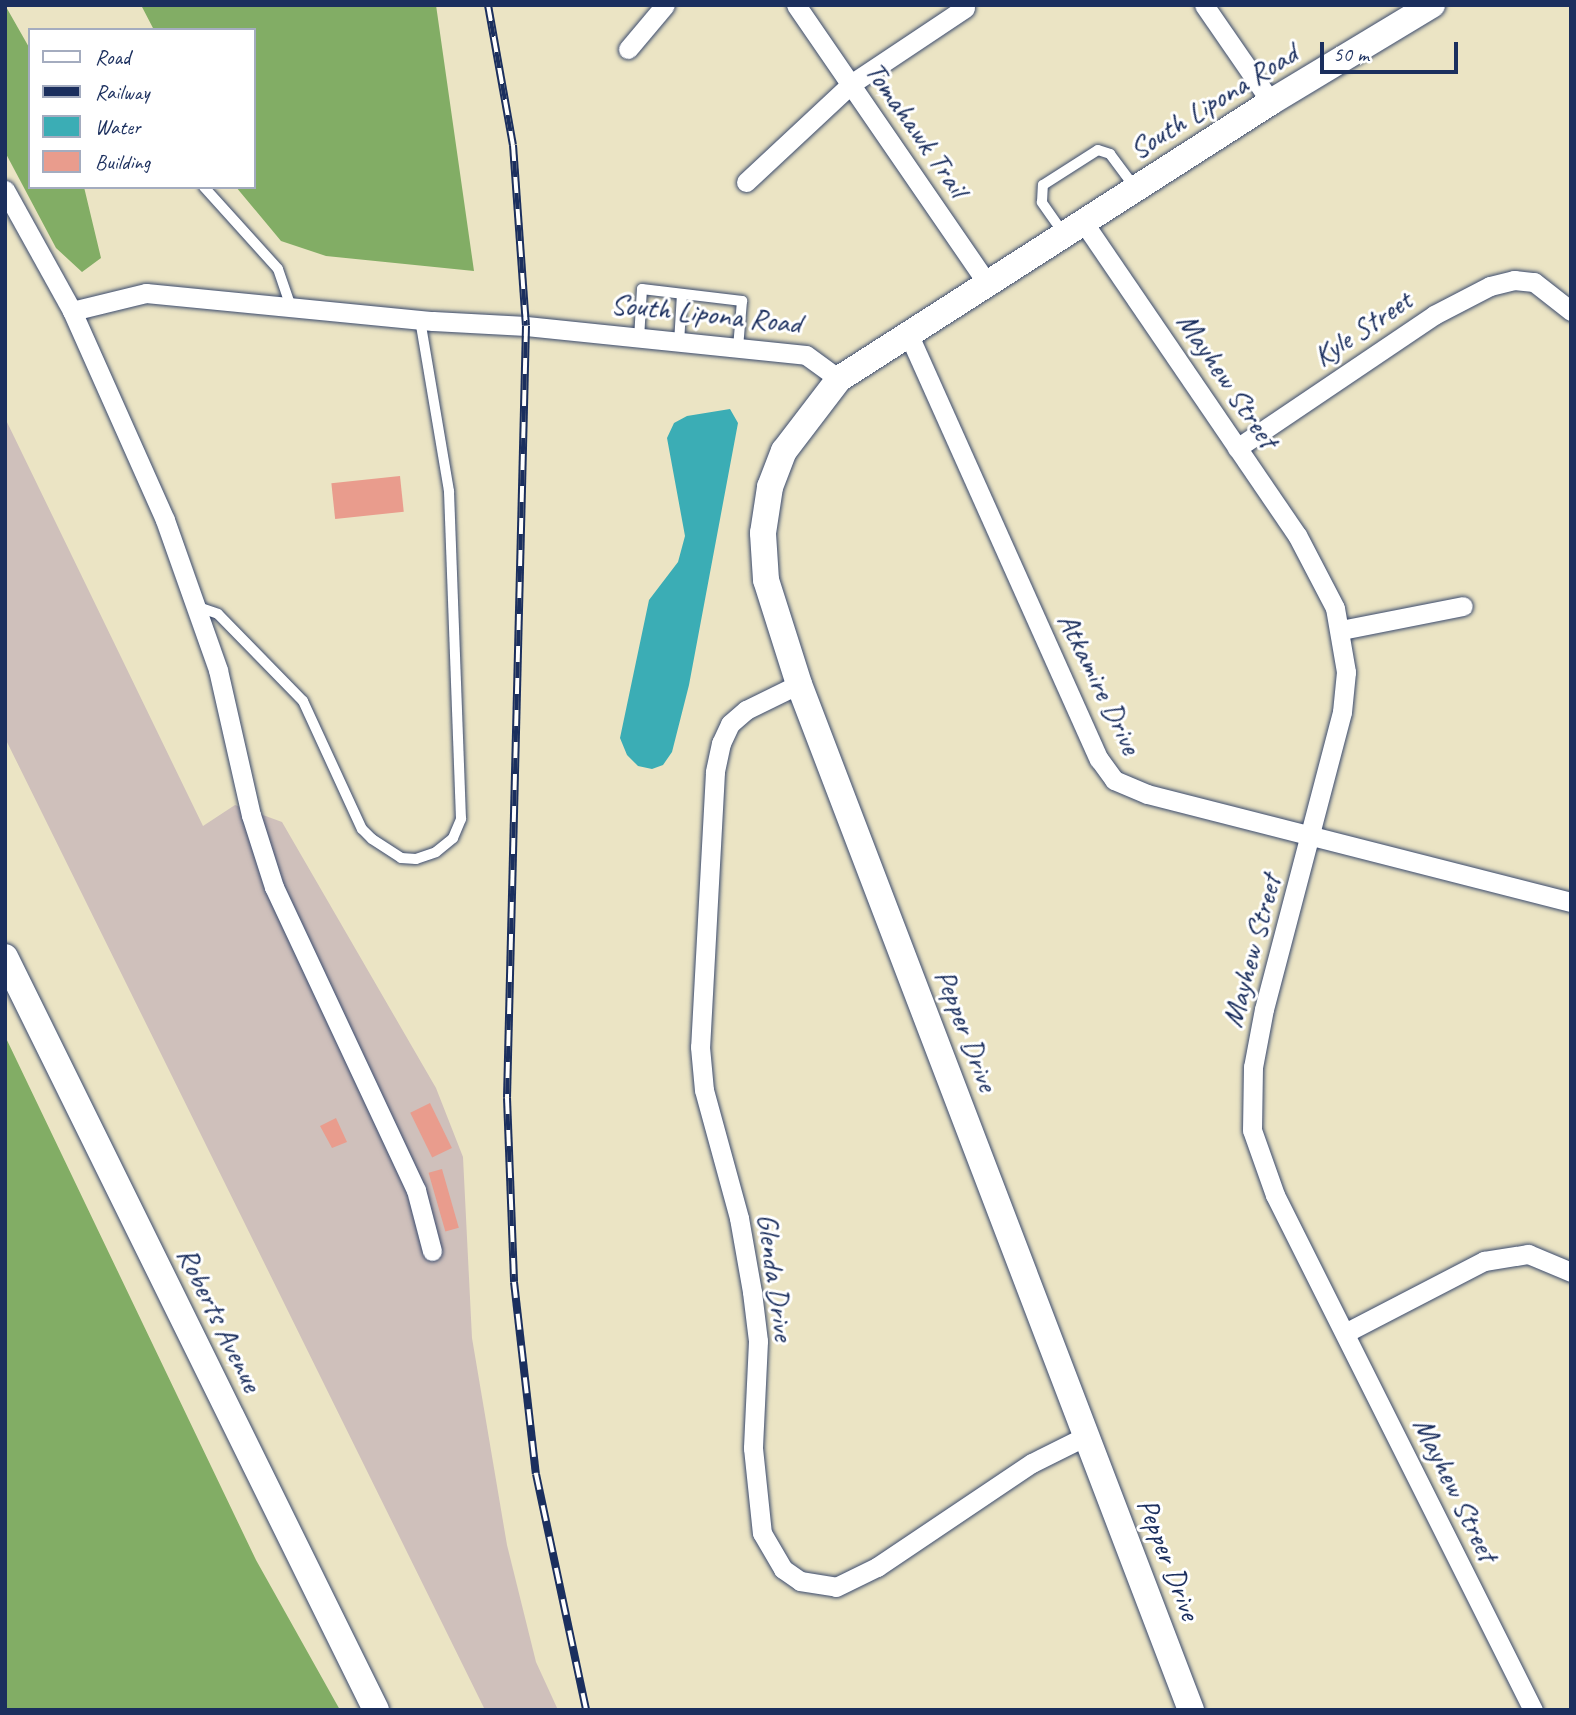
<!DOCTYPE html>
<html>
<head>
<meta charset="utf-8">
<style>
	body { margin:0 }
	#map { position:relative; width:1576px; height:1715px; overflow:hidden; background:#ebe4c4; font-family:Caveat,sans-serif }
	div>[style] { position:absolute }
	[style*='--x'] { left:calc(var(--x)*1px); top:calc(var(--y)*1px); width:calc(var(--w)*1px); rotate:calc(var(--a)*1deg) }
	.industrial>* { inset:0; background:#cfc0bb }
	.forest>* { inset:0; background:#82ad65 }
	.water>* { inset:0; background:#3badb5 }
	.building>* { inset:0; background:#e99c8d; transform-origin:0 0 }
	.roads { filter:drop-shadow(0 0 2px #3a4a6d) drop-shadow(0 0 2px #3a4a6d) }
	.lane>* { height:10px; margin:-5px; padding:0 5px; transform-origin:5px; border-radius:5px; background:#fff }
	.street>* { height:19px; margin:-9.5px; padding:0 9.5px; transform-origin:9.5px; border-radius:9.5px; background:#fff }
	.secondary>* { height:26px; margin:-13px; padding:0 13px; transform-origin:13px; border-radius:13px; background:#fff }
	.rail>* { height:8px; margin-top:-4px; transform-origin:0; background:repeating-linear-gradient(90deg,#fff 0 16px,#1b2f5e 0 32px); box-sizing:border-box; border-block:2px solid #1b2f5e }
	span { translate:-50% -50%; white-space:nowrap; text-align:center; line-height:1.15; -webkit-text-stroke:6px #fff; paint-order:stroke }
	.street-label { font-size:30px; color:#1b2f5e }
	.frame { position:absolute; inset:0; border:7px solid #1b2f5e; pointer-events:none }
	.legend { position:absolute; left:28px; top:28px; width:228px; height:161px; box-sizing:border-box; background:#fff; border:2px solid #a4acbf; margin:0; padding:9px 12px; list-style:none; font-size:21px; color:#1b2f5e }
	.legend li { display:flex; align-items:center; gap:14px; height:35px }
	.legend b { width:35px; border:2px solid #a4acbf }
	.scale { position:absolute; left:1320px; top:42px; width:138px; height:32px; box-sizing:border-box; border:4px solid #1b2f5e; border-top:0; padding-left:9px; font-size:21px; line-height:24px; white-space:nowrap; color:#1b2f5e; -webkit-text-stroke:5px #fff; paint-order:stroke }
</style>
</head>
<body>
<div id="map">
	<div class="industrial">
		<div style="clip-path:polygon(5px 418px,203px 826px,235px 805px,282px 822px,436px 1088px,463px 1157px,472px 1338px,507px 1545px,536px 1662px,558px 1710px,485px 1710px,5px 738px)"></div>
	</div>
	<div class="forest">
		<div style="clip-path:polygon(5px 5px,30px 49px,30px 187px,84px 187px,101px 258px,82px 272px,56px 248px,5px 152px)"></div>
		<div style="clip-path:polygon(141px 5px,436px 5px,474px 271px,326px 256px,281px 241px,236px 187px,254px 187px,254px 30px,154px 30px)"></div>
		<div style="clip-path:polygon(5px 1036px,256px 1560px,340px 1710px,5px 1710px)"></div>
	</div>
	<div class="water">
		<div style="clip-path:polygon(730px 409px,738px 423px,689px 685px,672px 752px,663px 765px,652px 769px,638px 766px,627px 755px,620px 738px,649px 600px,678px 562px,685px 536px,667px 438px,674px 423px,687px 416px)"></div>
	</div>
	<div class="building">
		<div style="left:400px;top:476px;width:36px;height:69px;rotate:84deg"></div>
		<div style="left:430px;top:1103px;width:50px;height:22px;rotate:64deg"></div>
		<div style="clip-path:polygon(336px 1118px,347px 1142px,332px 1148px,320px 1126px)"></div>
		<div style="left:442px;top:1169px;width:61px;height:14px;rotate:74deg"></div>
	</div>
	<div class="roads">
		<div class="lane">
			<div style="--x:204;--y:187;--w:110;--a:47.9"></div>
			<div style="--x:278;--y:269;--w:40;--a:71.1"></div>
			<div style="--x:1064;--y:234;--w:39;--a:-125"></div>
			<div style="--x:1042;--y:202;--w:17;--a:-87"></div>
			<div style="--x:1043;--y:185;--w:65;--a:-32.5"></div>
			<div style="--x:1098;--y:150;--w:13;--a:18"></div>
			<div style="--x:1110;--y:154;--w:44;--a:53.4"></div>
			<div style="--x:639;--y:339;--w:50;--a:-86.6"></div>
			<div style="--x:642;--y:289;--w:101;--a:6.8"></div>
			<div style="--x:742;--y:301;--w:47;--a:94.9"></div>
			<div style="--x:679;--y:343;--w:49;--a:-86.5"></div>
			<div style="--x:198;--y:607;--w:21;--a:19"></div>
			<div style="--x:218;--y:614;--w:122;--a:45.7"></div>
			<div style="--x:303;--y:701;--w:141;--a:65.3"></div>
			<div style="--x:362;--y:829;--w:14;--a:45"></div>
			<div style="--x:372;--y:839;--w:35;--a:33"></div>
			<div style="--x:401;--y:858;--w:15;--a:4"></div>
			<div style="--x:416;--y:859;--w:21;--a:-19"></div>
			<div style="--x:436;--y:852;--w:22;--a:-39"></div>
			<div style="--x:453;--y:838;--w:21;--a:-67"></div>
			<div style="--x:461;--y:819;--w:328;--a:-92.1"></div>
			<div style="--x:449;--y:491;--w:173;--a:-99.6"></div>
		</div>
		<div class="street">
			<div style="--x:796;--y:5;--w:341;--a:55.5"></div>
			<div style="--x:1204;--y:5;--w:118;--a:55.4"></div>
			<div style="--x:628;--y:49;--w:57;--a:-49.9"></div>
			<div style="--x:746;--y:182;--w:144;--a:-43"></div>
			<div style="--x:851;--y:84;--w:137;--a:-33.7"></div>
			<div style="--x:5;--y:190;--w:138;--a:61"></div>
			<div style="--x:72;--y:311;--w:229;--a:66"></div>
			<div style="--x:165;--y:520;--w:159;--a:70.5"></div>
			<div style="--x:218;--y:670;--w:149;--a:77.2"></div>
			<div style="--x:251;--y:815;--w:76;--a:72.3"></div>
			<div style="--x:274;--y:887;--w:335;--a:64.9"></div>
			<div style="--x:416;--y:1190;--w:63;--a:75.3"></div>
			<div style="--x:1084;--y:223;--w:378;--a:55.7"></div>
			<div style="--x:1297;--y:535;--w:82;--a:62.5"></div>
			<div style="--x:1335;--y:608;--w:65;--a:80.2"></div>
			<div style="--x:1346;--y:672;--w:40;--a:95.7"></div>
			<div style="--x:1342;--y:712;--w:307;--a:104.7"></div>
			<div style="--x:1264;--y:1009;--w:59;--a:100.7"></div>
			<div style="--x:1253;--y:1067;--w:63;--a:90.9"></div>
			<div style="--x:1252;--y:1130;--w:69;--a:70.5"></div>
			<div style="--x:1275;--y:1195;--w:576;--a:63.39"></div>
			<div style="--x:72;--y:311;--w:76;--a:-13.7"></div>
			<div style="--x:146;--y:293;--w:288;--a:5.6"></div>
			<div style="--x:433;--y:321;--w:93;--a:3.1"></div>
			<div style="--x:526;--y:326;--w:281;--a:5.9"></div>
			<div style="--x:806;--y:355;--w:41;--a:36"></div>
			<div style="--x:908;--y:333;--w:467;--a:65.9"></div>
			<div style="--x:1099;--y:759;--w:26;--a:54"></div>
			<div style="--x:1114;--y:780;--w:36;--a:23"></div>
			<div style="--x:1147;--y:794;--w:438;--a:14.3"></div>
			<div style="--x:1237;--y:448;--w:238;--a:-34"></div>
			<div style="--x:1434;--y:315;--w:63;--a:-27.4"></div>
			<div style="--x:1490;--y:286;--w:25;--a:-14"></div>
			<div style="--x:1514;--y:280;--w:20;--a:6"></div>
			<div style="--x:1534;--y:282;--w:47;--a:38.1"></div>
			<div style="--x:1341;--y:630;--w:124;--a:-11.1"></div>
			<div style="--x:799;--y:684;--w:59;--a:153.9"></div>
			<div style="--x:746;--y:710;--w:21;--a:139"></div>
			<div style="--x:730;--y:724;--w:21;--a:115"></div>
			<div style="--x:721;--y:743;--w:30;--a:102"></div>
			<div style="--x:715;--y:772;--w:275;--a:93.1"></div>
			<div style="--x:700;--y:1047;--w:43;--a:84.7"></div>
			<div style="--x:704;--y:1090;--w:133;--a:74.7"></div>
			<div style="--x:739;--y:1218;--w:75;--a:80"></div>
			<div style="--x:752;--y:1292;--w:49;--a:83"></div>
			<div style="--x:758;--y:1341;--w:107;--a:92.7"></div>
			<div style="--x:753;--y:1448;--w:85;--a:84"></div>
			<div style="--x:762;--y:1533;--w:42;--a:59.7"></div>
			<div style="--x:783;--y:1569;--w:21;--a:35"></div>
			<div style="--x:800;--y:1581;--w:36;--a:9"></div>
			<div style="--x:836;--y:1587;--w:46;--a:-26"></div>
			<div style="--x:877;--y:1567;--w:187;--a:-33.9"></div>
			<div style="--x:1032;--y:1463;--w:60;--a:-26.6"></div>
			<div style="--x:1345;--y:1333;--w:157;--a:-27.4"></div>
			<div style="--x:1484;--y:1261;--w:45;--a:-9"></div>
			<div style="--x:1528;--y:1254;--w:47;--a:22.7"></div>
		</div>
		<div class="secondary">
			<div style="--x:5;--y:957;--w:839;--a:63.77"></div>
			<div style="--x:1191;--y:1710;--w:1098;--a:-110.91"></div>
			<div style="--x:799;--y:684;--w:109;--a:-107.6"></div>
			<div style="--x:766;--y:580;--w:47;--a:-93.7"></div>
			<div style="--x:763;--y:533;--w:47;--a:-81.3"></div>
			<div style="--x:770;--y:487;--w:39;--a:-69"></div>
			<div style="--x:784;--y:451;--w:91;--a:-52.6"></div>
			<div style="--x:839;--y:379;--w:513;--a:-32.67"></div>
			<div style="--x:1271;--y:102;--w:188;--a:-31.1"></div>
		</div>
	</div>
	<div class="rail">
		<div style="--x:488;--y:5;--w:142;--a:79.9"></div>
		<div style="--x:513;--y:145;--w:181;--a:85.9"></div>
		<div style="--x:526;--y:326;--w:772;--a:91.41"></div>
		<div style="--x:507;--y:1098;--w:184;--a:87.8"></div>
		<div style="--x:514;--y:1282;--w:193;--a:83.5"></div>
		<div style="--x:536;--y:1474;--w:241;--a:78"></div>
	</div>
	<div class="street-label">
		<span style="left:1213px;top:101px;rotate:-32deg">South Lipona Road</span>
		<span style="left:917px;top:129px;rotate:55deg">Tomahawk Trail</span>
		<span style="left:706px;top:313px;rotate:6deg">South Lipona Road</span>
		<span style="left:1362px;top:328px;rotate:-34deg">Kyle Street</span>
		<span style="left:1228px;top:380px;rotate:56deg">Mayhew Street</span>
		<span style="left:1100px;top:683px;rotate:64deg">Atkamire Drive</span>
		<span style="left:1251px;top:951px;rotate:-75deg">Mayhew Street</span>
		<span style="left:967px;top:1030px;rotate:69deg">Pepper Drive</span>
		<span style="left:776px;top:1277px;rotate:82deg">Glenda Drive</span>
		<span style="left:220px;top:1319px;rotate:64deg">Roberts Avenue</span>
		<span style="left:1456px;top:1489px;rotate:64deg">Mayhew Street</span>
		<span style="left:1169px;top:1559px;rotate:69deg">Pepper Drive</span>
	</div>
	<div class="frame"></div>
	<ul class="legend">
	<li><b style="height:9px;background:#fff"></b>Road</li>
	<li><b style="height:9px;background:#1b2f5e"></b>Railway</li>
	<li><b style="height:19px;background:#3badb5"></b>Water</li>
	<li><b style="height:19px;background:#e99c8d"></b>Building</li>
	</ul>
	<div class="scale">50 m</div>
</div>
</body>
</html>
